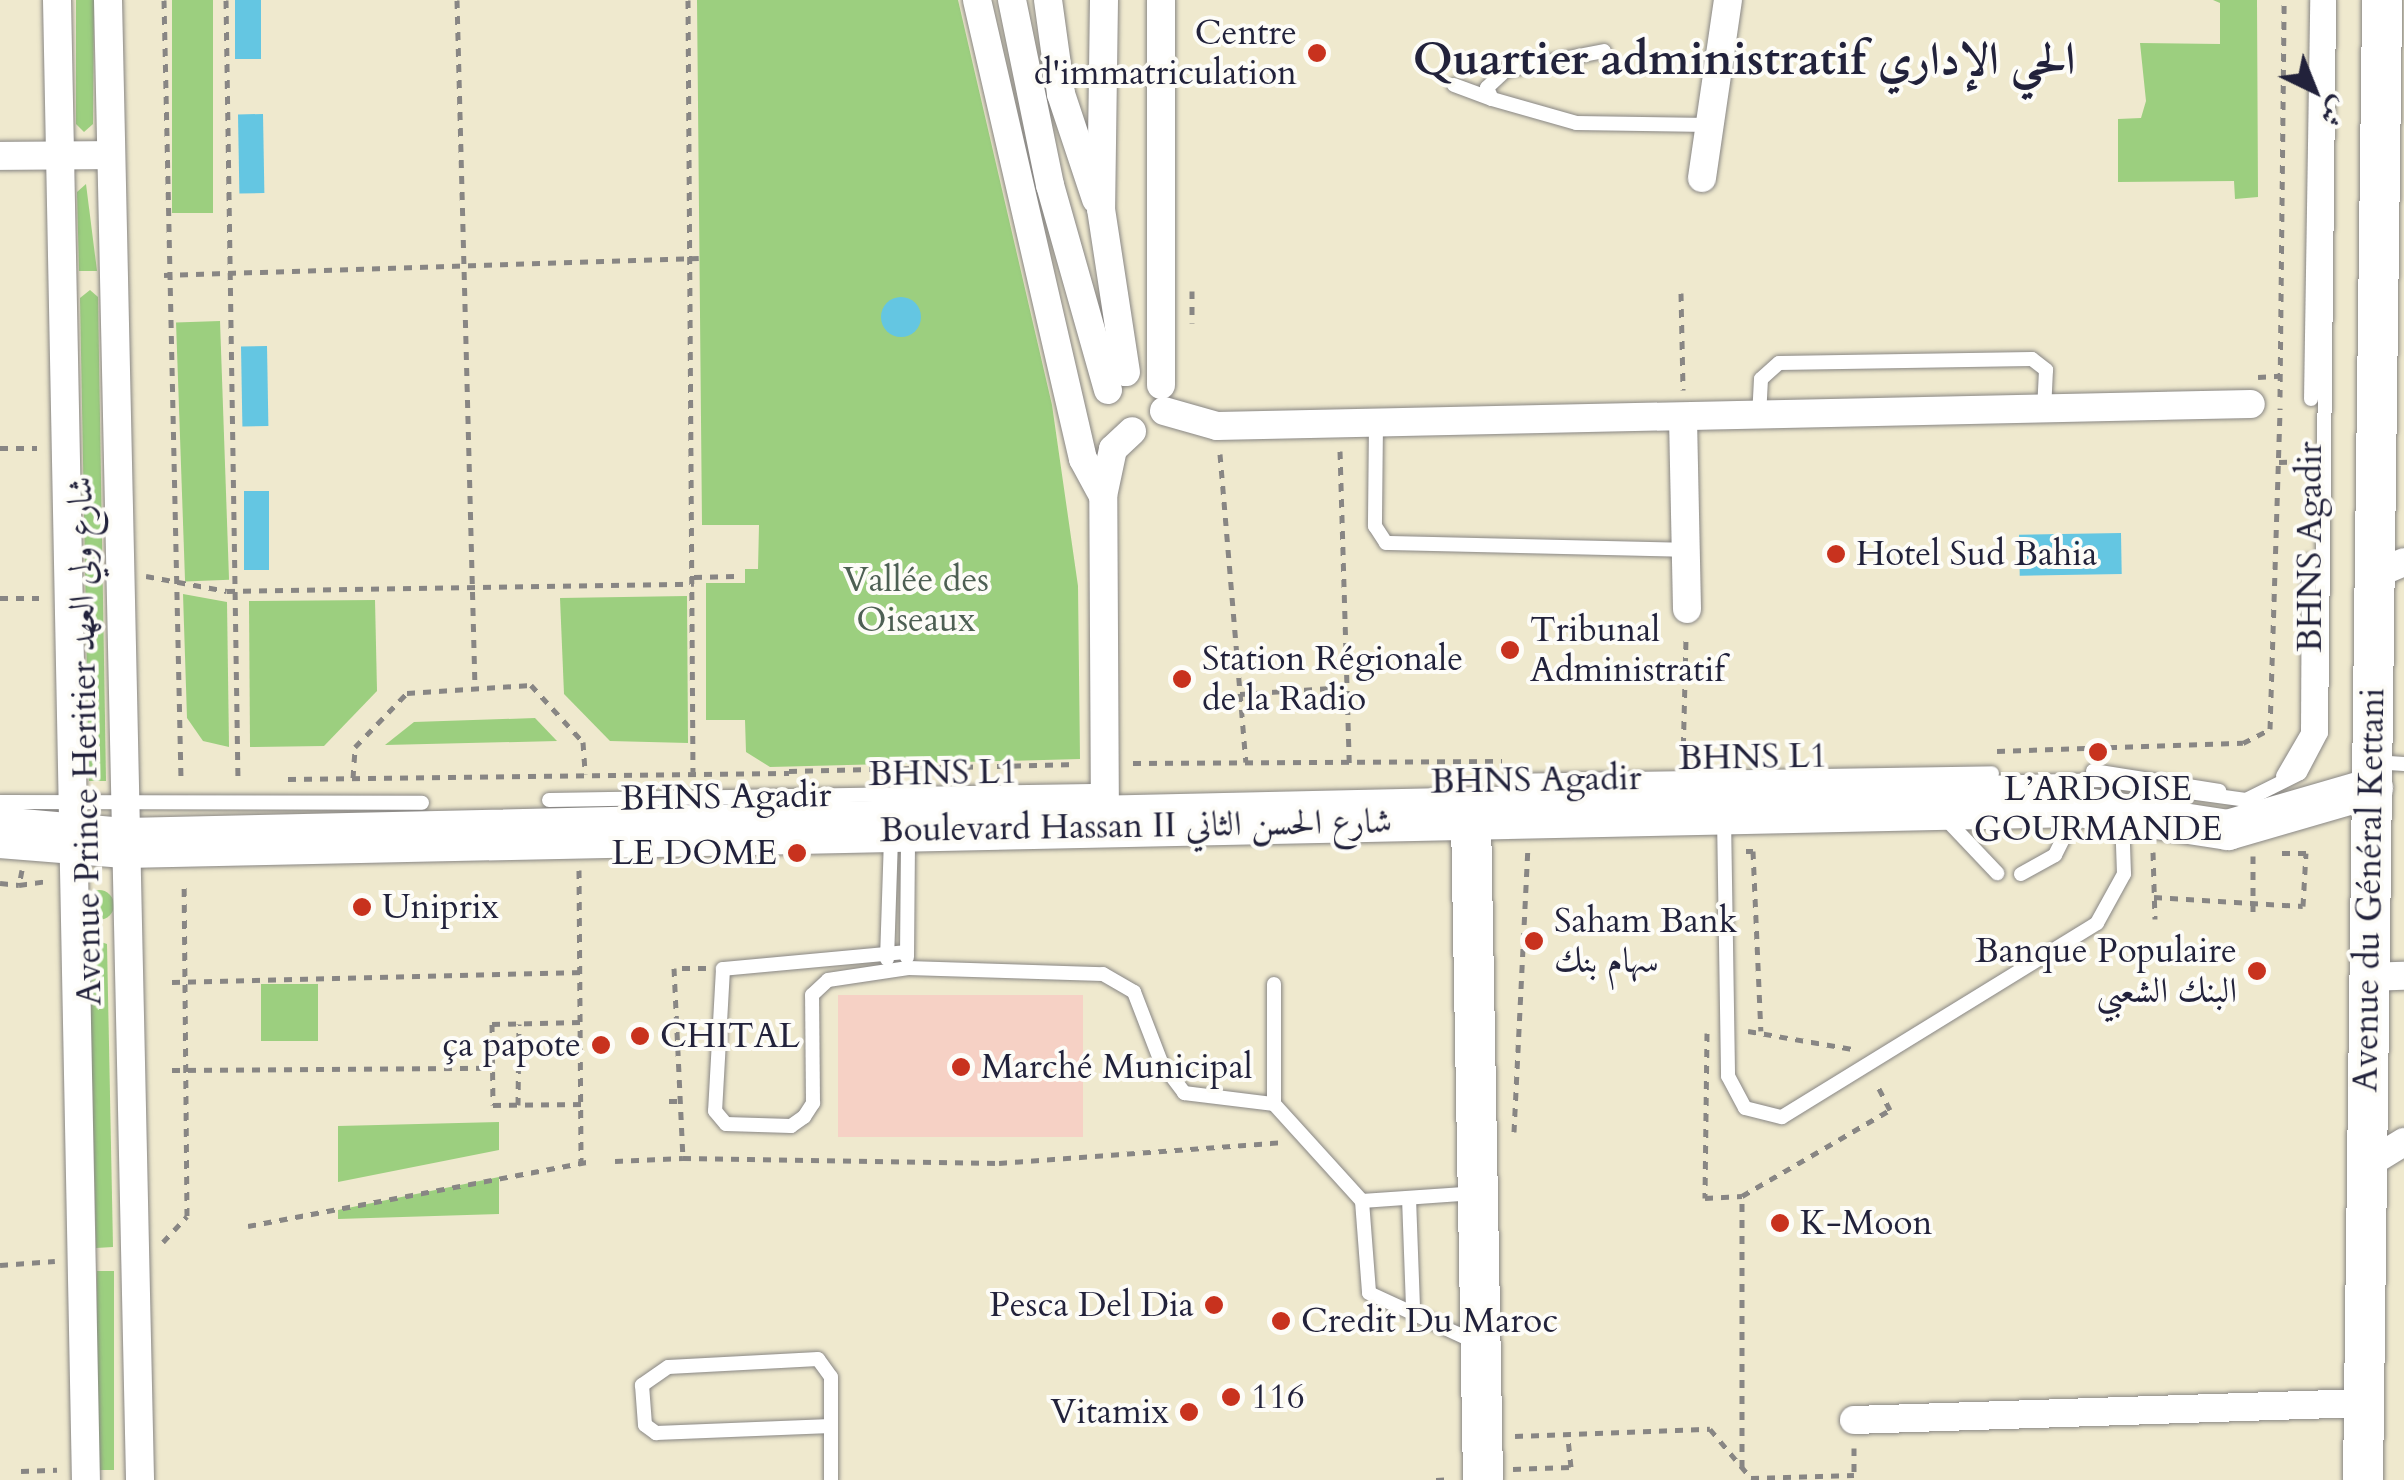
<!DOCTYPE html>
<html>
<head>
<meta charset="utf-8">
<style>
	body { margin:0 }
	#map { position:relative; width:2404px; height:1480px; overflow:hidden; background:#efe9ce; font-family:Cardo,Amiri,serif }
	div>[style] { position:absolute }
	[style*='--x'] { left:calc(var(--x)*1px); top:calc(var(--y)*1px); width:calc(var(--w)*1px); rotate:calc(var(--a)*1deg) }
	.built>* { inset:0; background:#f6d1c5; transform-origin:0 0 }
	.green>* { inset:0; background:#9ccf7f; transform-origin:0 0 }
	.round { border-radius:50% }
	.water>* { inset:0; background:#64c6e2; transform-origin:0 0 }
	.path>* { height:5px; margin-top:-2.5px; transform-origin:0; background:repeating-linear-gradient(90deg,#888684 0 8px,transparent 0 16px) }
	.roads { filter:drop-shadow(0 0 2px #888684) drop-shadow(0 0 2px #888684) }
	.lane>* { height:14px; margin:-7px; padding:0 7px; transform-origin:7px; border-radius:7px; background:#fff }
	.street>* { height:28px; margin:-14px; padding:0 14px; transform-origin:14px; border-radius:14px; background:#fff }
	.secondary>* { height:40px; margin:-20px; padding:0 20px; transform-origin:20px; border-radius:20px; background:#fff }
	.dots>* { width:28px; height:28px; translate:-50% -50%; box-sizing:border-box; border:5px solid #fdfcf7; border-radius:50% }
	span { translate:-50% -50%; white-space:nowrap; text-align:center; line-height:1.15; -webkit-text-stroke:8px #fdfcf7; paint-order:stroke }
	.poi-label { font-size:35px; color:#22223b }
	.right { translate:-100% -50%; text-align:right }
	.left { translate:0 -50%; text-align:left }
	.street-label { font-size:35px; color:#22223b }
	.park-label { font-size:35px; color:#4d5f53 }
	.district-label { font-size:45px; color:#22223b; font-weight:700 }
	.north { position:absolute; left:2264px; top:40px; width:100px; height:100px; -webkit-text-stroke:8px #fdfcf7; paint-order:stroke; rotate:137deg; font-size:28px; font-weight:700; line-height:40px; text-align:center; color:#22223b }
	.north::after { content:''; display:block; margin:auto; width:35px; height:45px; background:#22223b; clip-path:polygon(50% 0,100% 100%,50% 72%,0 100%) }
</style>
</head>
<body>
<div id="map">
	<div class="built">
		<div style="left:1083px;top:995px;width:142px;height:245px;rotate:90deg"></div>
	</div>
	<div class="green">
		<div style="clip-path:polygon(76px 0,94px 0,93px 124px,84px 132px,76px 124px)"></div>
		<div style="left:172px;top:0;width:41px;height:213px"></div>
		<div style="clip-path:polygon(697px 0,958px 0,1052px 405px,1078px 586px,1080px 759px,770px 767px,746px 752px,745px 720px,706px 720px,706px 583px,745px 583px,745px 569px,758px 569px,759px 525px,702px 525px)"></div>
		<div style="clip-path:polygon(2213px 0,2257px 0,2258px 197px,2235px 199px,2234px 181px,2118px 182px,2118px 119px,2141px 118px,2146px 101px,2140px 43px,2220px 44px,2220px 3px)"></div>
		<div style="clip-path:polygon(86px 184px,97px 271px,79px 271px,77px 192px)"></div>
		<div style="clip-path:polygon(90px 290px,98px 297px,106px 781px,89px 781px,80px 298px)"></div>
		<div style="left:220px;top:321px;width:259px;height:44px;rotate:88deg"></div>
		<div style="clip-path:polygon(183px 594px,227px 602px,229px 747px,203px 741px,187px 718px)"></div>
		<div style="clip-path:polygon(687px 596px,688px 743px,610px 741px,564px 694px,560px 598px)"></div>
		<div style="clip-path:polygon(375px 600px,377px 691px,324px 746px,250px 747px,249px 601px)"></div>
		<div style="clip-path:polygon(535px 718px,557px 741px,385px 745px,414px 722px)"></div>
		<div class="round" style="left:84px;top:890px;width:30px;height:30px"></div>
		<div style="clip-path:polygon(98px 941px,107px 944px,113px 1247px,96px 1248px,89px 947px)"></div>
		<div style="left:318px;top:984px;width:57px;height:57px;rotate:90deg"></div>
		<div style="clip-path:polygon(499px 1122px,499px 1150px,338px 1182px,338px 1126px)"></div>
		<div style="clip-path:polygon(499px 1177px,499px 1214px,338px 1219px,338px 1210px)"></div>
		<div style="left:97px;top:1271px;width:17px;height:199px"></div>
	</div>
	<div class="water">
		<div style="left:235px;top:0;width:26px;height:59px"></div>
		<div style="left:263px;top:114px;width:79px;height:25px;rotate:89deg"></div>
		<div class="round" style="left:881px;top:297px;width:40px;height:40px"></div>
		<div style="left:267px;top:346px;width:80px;height:26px;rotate:89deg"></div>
		<div style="left:244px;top:491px;width:25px;height:79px"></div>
		<div style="left:2121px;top:533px;width:41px;height:102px;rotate:89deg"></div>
	</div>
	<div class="path">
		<div style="--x:164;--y:0;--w:782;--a:88.75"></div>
		<div style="--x:226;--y:0;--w:780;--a:89.12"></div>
		<div style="--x:457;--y:0;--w:689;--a:88.5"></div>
		<div style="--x:688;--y:0;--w:772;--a:89.63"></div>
		<div style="--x:164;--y:275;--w:535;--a:-1.82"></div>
		<div style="--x:1192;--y:291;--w:32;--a:90"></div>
		<div style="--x:1681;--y:293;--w:97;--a:88.8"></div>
		<div style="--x:2258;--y:377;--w:22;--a:-3"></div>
		<div style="--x:2280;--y:397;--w:397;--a:-89.4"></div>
		<div style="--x:0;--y:448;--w:37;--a:0"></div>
		<div style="--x:1340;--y:451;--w:312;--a:88.3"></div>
		<div style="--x:1220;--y:454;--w:309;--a:85.2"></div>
		<div style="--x:2279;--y:462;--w:27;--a:-2"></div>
		<div style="--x:146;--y:576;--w:82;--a:10.5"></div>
		<div style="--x:227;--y:591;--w:467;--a:-0.9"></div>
		<div style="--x:694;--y:577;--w:41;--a:-1.4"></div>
		<div style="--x:0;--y:598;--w:39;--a:0"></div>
		<div style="--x:1240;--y:694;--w:107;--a:-3.7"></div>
		<div style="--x:1997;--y:751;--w:246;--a:-1.9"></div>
		<div style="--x:2243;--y:743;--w:30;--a:-27"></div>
		<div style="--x:2270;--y:729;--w:321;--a:-88.2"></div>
		<div style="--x:1683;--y:761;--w:124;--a:-88.6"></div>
		<div style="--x:1133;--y:763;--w:369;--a:-0.3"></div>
		<div style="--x:789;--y:771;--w:288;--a:-1.4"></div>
		<div style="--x:353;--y:778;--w:31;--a:-86"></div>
		<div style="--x:355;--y:747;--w:75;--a:-46.1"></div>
		<div style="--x:407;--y:693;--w:124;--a:-3.7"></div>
		<div style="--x:531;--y:685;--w:77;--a:47.6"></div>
		<div style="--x:583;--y:742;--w:32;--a:86"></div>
		<div style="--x:288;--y:779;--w:501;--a:-0.69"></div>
		<div style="--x:1746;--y:851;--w:7;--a:0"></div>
		<div style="--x:1753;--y:851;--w:180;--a:87.5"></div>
		<div style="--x:2153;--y:852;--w:67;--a:88.3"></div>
		<div style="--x:2253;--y:856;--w:58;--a:90"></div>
		<div style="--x:22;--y:870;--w:15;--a:101"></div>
		<div style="--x:19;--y:885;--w:28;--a:-8"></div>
		<div style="--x:579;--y:870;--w:292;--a:89.6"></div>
		<div style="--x:0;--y:883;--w:19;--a:6"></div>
		<div style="--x:2154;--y:897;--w:149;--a:3.5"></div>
		<div style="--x:2303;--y:906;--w:53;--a:-86.8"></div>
		<div style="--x:2306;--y:853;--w:30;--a:180"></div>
		<div style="--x:706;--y:968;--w:32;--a:180"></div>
		<div style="--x:674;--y:968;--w:190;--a:87.3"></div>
		<div style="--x:683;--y:1158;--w:316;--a:0.9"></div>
		<div style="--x:999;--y:1163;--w:285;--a:-4.2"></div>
		<div style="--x:172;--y:982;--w:413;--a:-1.4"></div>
		<div style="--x:580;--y:1022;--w:88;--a:178.7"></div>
		<div style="--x:492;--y:1024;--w:81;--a:89.3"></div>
		<div style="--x:493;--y:1105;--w:94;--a:-0.6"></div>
		<div style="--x:1748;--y:1031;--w:106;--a:9.8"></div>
		<div style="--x:1707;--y:1033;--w:165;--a:90.7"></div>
		<div style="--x:1705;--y:1198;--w:37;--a:-3"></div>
		<div style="--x:172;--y:1070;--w:320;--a:-0.4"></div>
		<div style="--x:669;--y:1101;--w:11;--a:0"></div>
		<div style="--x:518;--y:1105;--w:81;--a:-89.3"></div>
		<div style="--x:1514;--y:1132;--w:283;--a:-87.2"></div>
		<div style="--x:615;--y:1161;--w:68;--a:-2.5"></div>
		<div style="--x:248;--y:1226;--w:346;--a:-10.7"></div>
		<div style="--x:163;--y:1242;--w:35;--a:-47"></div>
		<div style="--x:187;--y:1216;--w:335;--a:-90.5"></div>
		<div style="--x:0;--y:1265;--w:55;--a:-4.2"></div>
		<div style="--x:1515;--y:1436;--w:195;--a:-2.1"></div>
		<div style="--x:1710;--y:1429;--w:64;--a:50.1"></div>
		<div style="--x:1751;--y:1478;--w:103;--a:-1.7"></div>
		<div style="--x:1854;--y:1448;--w:32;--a:90"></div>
		<div style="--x:1742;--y:1467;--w:271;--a:-90"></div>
		<div style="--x:1742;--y:1196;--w:171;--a:-30.2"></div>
		<div style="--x:1890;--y:1110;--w:30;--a:-117"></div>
		<div style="--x:1513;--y:1469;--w:58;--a:-2"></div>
		<div style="--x:1571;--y:1467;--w:31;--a:-96"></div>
		<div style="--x:21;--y:1471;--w:36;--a:-2"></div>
		<div style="--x:1436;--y:1480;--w:16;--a:-4"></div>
	</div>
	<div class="roads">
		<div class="lane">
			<div style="--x:1604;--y:51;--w:100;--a:169"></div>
			<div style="--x:1506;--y:70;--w:26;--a:137"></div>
			<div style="--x:1487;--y:88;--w:12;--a:66"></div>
			<div style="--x:1492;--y:99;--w:87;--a:15.9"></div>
			<div style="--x:1576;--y:123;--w:133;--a:0.9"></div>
			<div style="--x:1454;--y:85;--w:40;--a:20.2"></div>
			<div style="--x:2311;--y:399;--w:399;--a:-89.1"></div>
			<div style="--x:1759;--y:417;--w:38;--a:-87"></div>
			<div style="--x:1761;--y:379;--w:24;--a:-42"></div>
			<div style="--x:1779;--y:363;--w:253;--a:-0.9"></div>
			<div style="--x:2032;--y:359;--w:18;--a:38"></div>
			<div style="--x:2046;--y:370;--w:41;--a:92.8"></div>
			<div style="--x:1376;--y:424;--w:102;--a:90.6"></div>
			<div style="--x:1375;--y:526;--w:20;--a:57"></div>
			<div style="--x:1386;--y:543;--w:300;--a:1.3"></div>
			<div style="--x:2374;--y:762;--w:30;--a:4"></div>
			<div style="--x:2093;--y:771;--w:128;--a:9"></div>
			<div style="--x:2283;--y:776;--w:50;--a:-59.8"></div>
			<div style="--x:2308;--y:733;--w:172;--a:-89.7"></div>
			<div style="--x:1508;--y:781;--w:484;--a:-0.9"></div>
			<div style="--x:549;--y:800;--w:543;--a:-0.95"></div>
			<div style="--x:0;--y:802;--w:422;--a:0.1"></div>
			<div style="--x:0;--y:814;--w:125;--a:5"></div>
			<div style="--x:125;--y:825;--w:1978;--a:-1.3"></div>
			<div style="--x:2102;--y:780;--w:145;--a:7.9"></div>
			<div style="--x:2246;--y:800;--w:60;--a:-26.6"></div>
			<div style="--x:2300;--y:773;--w:45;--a:-62.3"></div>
			<div style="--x:2321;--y:733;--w:733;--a:-89.37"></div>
			<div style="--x:1943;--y:816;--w:79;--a:46.5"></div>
			<div style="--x:1724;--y:817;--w:259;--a:89.1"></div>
			<div style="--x:1728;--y:1076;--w:36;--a:62"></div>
			<div style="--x:1745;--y:1108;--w:38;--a:14"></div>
			<div style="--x:1782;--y:1117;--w:370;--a:-31.6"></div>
			<div style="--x:2097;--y:923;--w:56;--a:-61.1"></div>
			<div style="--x:2124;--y:874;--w:56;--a:-92"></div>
			<div style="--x:2021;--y:874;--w:39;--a:-29"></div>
			<div style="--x:2055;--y:855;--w:49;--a:-63.4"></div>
			<div style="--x:906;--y:952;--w:184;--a:174.7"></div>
			<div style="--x:723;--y:969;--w:142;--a:93.2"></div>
			<div style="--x:715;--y:1111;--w:17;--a:50"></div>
			<div style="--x:726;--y:1124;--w:65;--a:1.8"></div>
			<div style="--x:791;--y:1126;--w:16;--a:-35"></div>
			<div style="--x:804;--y:1117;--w:17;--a:-57"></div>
			<div style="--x:813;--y:1103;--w:108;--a:-90.5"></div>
			<div style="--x:812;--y:995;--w:22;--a:-43"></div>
			<div style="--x:828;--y:980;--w:81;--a:-8.5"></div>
			<div style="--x:908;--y:968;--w:195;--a:1.8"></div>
			<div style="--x:1103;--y:974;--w:36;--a:30"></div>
			<div style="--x:1134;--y:992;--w:75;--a:68.9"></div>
			<div style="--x:1161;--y:1062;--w:39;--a:53"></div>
			<div style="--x:1184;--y:1093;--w:91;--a:7"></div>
			<div style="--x:1274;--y:1104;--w:131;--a:47.8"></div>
			<div style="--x:1362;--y:1201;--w:113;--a:-4"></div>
			<div style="--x:907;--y:957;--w:123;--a:-89.5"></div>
			<div style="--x:887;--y:959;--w:123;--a:-88.1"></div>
			<div style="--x:1274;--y:984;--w:120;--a:90"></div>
			<div style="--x:1409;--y:1198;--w:111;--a:87.9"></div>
			<div style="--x:1362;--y:1201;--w:92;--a:85.6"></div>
			<div style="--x:1369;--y:1293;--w:119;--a:24.8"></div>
			<div style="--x:831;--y:1480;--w:103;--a:-90"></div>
			<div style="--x:831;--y:1377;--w:22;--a:-126"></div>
			<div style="--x:818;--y:1359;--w:150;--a:176.9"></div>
			<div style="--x:668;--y:1367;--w:32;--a:145"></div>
			<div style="--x:642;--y:1385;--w:40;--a:85.7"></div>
			<div style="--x:645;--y:1425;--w:14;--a:36"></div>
			<div style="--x:656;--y:1433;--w:175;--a:-2.3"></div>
		</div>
		<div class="street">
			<div style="--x:57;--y:0;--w:1480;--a:88.88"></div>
			<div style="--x:108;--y:0;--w:1480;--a:88.76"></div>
			<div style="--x:977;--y:0;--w:471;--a:77"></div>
			<div style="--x:1083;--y:459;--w:42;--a:61.6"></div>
			<div style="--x:1012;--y:0;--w:189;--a:78.4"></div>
			<div style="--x:1050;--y:185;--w:213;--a:74.2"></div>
			<div style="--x:1048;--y:0;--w:95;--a:82.1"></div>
			<div style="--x:1061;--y:94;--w:111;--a:71.6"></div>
			<div style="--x:1104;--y:0;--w:209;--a:90.8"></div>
			<div style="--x:1101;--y:209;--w:165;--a:81.3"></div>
			<div style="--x:1161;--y:0;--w:385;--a:90"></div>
			<div style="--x:0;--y:156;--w:108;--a:-0.5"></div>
			<div style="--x:1702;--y:178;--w:180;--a:-81.7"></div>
			<div style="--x:1164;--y:411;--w:55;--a:15.8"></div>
			<div style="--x:1217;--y:426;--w:1034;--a:-1.22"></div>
			<div style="--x:1683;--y:418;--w:191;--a:88.8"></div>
			<div style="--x:2376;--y:574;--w:30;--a:-23"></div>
			<div style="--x:1105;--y:826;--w:330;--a:-90.3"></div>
			<div style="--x:1103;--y:496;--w:48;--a:-78"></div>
			<div style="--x:1113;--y:449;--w:26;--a:-43"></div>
			<div style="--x:2366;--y:977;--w:38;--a:-2"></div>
			<div style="--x:2363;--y:1167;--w:48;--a:-31.4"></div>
			<div style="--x:1854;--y:1420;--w:510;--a:-1.91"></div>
		</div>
		<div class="secondary">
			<div style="--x:1471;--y:818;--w:662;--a:88.96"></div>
			<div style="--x:0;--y:838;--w:125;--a:4.6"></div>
			<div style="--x:125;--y:848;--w:1954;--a:-1.2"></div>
			<div style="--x:2079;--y:807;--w:151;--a:8.8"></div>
			<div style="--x:2228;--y:830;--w:151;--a:-16.2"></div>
			<div style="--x:2363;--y:1480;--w:1480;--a:-89.26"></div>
		</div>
	</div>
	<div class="dots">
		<div style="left:1317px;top:53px;background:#c8321e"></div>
		<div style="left:1836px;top:554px;background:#c8321e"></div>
		<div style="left:1510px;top:650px;background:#c8321e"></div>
		<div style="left:1182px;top:679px;background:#c8321e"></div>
		<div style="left:2098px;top:752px;background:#c8321e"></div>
		<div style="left:797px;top:853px;background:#c8321e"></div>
		<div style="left:362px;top:907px;background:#c8321e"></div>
		<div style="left:1534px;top:941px;background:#c8321e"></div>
		<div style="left:2257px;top:971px;background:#c8321e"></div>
		<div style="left:640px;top:1036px;background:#c8321e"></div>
		<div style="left:601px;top:1045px;background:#c8321e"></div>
		<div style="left:961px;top:1067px;background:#c8321e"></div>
		<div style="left:1780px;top:1223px;background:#c8321e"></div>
		<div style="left:1214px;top:1305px;background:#c8321e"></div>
		<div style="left:1281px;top:1321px;background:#c8321e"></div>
		<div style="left:1231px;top:1397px;background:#c8321e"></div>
		<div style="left:1189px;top:1412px;background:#c8321e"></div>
	</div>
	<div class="poi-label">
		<span class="right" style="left:1297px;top:53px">Centre<br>d'immatriculation</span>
		<span class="left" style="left:1856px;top:554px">Hotel Sud Bahia</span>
		<span class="left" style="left:1530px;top:650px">Tribunal<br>Administratif</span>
		<span class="left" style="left:1202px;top:679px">Station Régionale<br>de la Radio</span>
		<span style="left:2098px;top:809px">L’ARDOISE<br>GOURMANDE</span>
		<span class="right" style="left:777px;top:853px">LE DOME</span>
		<span class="left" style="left:382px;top:907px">Uniprix</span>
		<span class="left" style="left:1554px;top:941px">Saham Bank<br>سهام بنك</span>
		<span class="right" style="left:2237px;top:971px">Banque Populaire<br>البنك الشعبي</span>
		<span class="left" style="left:660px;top:1036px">CHITAL</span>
		<span class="right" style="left:581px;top:1045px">ça papote</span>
		<span class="left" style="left:981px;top:1067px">Marché Municipal</span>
		<span class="left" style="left:1800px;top:1223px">K-Moon</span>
		<span class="right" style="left:1194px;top:1305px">Pesca Del Dia</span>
		<span class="left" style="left:1301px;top:1321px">Credit Du Maroc</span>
		<span class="left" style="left:1251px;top:1397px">116</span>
		<span class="right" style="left:1169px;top:1412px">Vitamix</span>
	</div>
	<div class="street-label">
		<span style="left:2310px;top:547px;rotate:-90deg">BHNS Agadir</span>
		<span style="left:85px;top:741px;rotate:-91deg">Avenue Prince Heritier شارع ولي العهد</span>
		<span style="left:1753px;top:757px;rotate:-1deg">BHNS L1</span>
		<span style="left:943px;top:773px;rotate:-1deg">BHNS L1</span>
		<span style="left:1536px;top:780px;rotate:-1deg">BHNS Agadir</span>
		<span style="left:726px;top:797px;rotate:-1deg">BHNS Agadir</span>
		<span style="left:1136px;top:826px;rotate:-1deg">Boulevard Hassan II شارع الحسن الثاني</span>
		<span style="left:2369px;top:890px;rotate:-89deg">Avenue du Général Kettani</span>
	</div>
	<div class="park-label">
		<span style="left:916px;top:600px">Vallée des<br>Oiseaux</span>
	</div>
	<div class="district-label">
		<span style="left:1744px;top:60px">Quartier administratif الحي الإداري</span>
	</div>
	<div class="north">ش</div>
</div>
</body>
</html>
